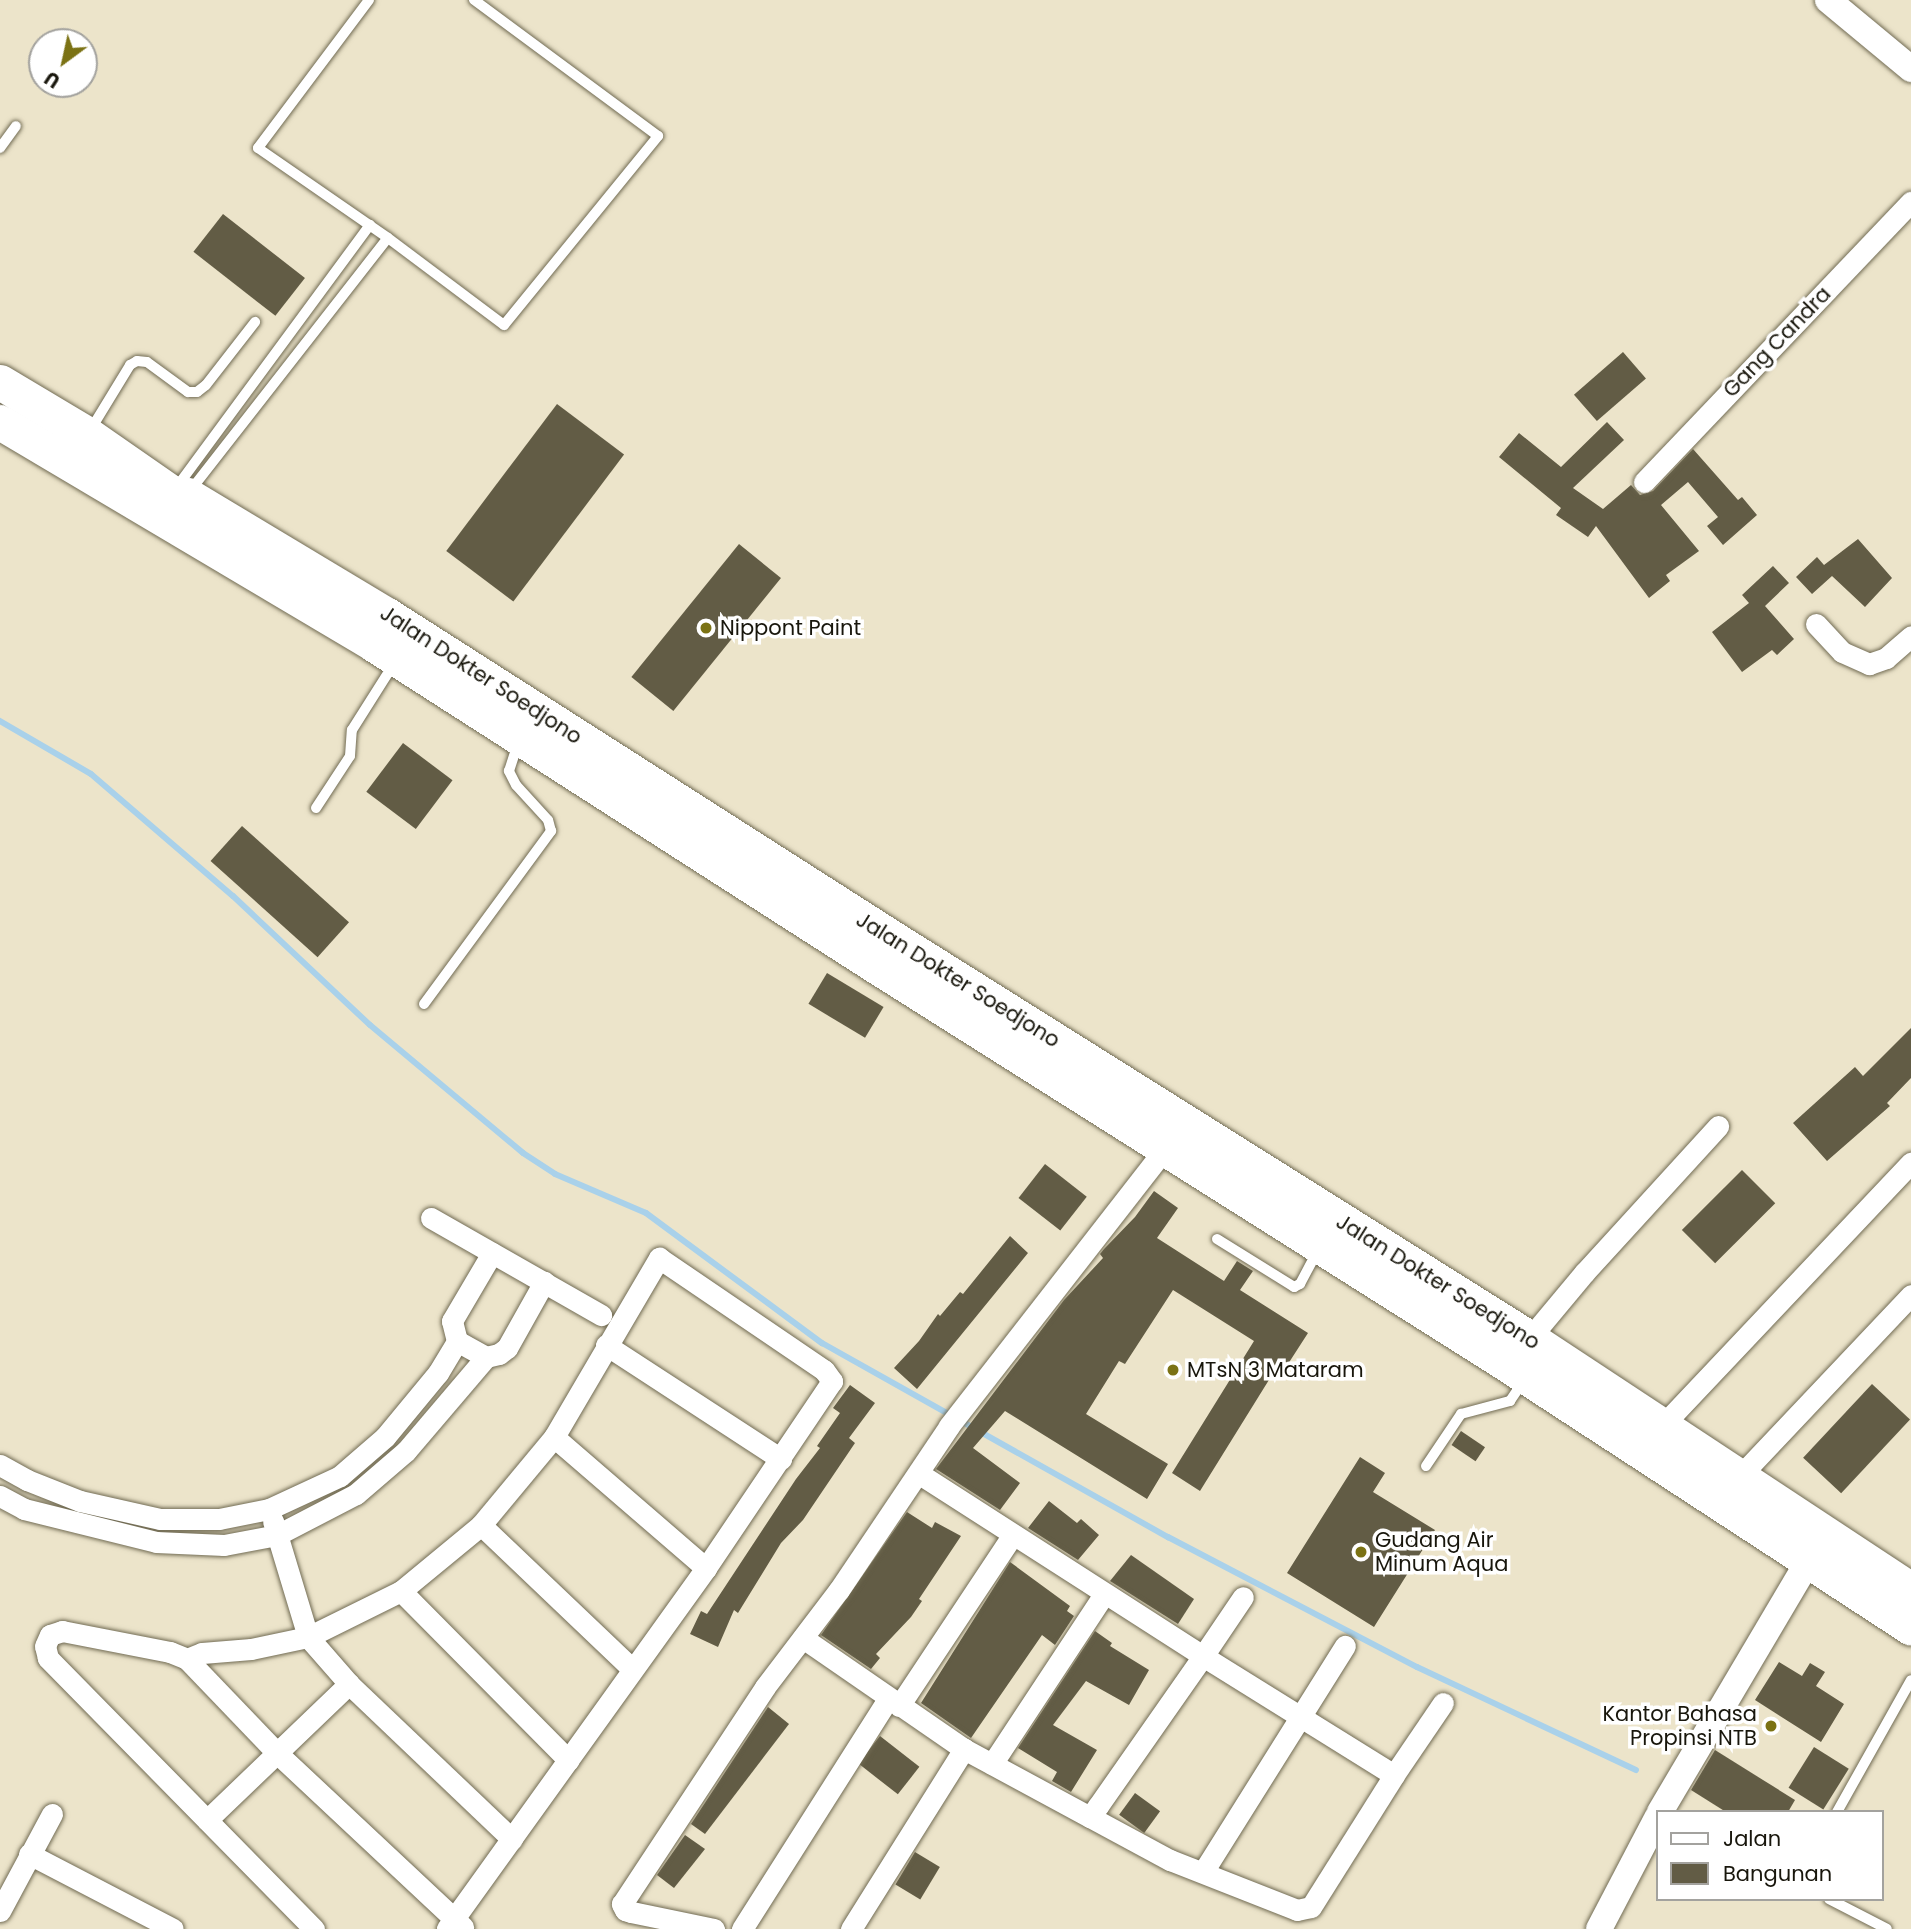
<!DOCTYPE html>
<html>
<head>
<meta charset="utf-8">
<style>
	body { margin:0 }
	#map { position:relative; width:1911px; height:1929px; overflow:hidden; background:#ece4ca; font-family:Poppins,sans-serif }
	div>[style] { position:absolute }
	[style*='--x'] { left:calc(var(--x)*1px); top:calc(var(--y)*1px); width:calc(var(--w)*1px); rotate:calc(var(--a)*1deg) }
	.stream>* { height:6px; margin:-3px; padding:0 3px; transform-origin:3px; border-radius:3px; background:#a9d1ea }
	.building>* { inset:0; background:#625c45; transform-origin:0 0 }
	.roads { filter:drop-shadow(0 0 2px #716b53) drop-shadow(0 0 2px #716b53) }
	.service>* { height:10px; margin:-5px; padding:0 5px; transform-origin:5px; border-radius:5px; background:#fff }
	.minor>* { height:21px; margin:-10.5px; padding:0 10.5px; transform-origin:10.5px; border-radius:10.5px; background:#fff }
	.tertiary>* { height:26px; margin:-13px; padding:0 13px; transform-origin:13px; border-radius:13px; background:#fff }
	.trunk>* { height:35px; margin:-17.5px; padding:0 17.5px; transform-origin:17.5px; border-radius:17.5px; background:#fff }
	.dots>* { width:19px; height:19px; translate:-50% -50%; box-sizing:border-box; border:4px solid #fff; border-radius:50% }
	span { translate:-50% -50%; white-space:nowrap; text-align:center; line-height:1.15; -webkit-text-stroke:7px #fff; paint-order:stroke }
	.street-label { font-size:21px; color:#18160c }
	.poi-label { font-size:21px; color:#18160c }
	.left { translate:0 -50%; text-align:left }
	.right { translate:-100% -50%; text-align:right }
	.legend { position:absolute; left:1656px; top:1810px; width:228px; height:91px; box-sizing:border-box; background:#fff; border:2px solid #a3a29e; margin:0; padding:9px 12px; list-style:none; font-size:21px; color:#18160c }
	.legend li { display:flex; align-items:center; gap:14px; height:35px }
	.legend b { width:35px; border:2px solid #a3a29e }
	.north { position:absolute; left:28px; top:28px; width:70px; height:70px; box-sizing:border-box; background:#fff; border:2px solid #a3a29e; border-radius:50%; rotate:213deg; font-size:19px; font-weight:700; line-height:28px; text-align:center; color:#18160c }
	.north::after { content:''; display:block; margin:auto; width:24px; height:32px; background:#7b7214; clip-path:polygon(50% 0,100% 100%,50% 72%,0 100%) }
</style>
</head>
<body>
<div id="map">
	<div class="stream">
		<div style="--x:0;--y:721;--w:105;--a:30.2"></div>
		<div style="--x:91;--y:774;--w:187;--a:40.7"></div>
		<div style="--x:233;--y:896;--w:188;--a:43.3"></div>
		<div style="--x:370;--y:1025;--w:199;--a:39.9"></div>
		<div style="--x:523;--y:1153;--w:38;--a:33"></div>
		<div style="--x:555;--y:1174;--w:99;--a:23.2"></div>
		<div style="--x:646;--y:1213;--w:219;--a:36.5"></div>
		<div style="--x:822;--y:1343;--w:397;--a:29.3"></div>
		<div style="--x:1168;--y:1537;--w:281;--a:27.6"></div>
		<div style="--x:1417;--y:1667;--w:242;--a:25.2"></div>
	</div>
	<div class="building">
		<div style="left:223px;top:214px;width:104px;height:48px;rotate:38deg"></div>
		<div style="left:1623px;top:352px;width:35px;height:65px;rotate:49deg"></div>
		<div style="left:557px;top:404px;width:84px;height:184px;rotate:37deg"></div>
		<div style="clip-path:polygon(1607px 422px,1624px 440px,1573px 488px,1603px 509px,1631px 485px,1640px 495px,1653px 491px,1693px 449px,1738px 500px,1742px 497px,1757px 515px,1723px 545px,1707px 526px,1718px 517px,1688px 482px,1661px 505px,1699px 551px,1666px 575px,1670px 581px,1649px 598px,1596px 526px,1588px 537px,1556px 515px,1561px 508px,1499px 457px,1519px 433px,1561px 467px)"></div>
		<div style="clip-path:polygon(1858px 539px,1892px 578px,1865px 607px,1832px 576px,1812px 594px,1796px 577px,1817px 557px,1824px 565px)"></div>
		<div style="left:739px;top:544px;width:54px;height:171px;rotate:39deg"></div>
		<div style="clip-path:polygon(1773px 566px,1789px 583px,1765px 606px,1794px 639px,1777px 655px,1772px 650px,1742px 672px,1712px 632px,1749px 603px,1742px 595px)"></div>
		<div style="left:403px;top:743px;width:62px;height:61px;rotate:37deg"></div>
		<div style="left:242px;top:826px;width:144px;height:47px;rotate:42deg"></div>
		<div style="left:827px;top:973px;width:66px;height:36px;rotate:31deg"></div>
		<div style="clip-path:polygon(1911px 1028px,1911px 1078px,1887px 1103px,1890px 1106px,1827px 1161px,1793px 1123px,1855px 1067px,1863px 1076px)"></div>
		<div style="left:1045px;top:1164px;width:53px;height:43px;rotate:38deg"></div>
		<div style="left:1742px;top:1170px;width:47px;height:85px;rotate:45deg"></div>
		<div style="clip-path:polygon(1154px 1191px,1178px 1208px,1157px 1238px,1224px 1281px,1237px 1261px,1253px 1271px,1240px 1290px,1308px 1333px,1288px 1364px,1282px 1359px,1200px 1491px,1172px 1473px,1254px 1341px,1173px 1290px,1125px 1364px,1119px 1361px,1086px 1414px,1168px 1464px,1147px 1499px,1005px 1411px,973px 1448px,1020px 1483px,1000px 1510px,936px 1469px,1064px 1300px,1103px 1258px,1100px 1254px,1104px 1249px,1135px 1217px)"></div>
		<div style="clip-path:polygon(1010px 1236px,1028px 1253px,917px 1389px,894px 1368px,919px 1341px,938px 1314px,940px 1316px,960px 1292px,963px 1294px)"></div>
		<div style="left:1872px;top:1384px;width:52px;height:101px;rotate:43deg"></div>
		<div style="clip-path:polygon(850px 1385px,875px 1403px,849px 1438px,855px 1443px,803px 1520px,781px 1543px,738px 1613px,734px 1610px,718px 1647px,690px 1634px,701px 1611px,707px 1614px,796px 1479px,820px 1448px,817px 1446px,840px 1413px,833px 1408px)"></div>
		<div style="left:1461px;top:1431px;width:29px;height:17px;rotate:34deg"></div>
		<div style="clip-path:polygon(1360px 1457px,1385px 1473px,1373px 1492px,1435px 1530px,1374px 1627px,1287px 1573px)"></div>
		<div style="clip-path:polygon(1049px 1501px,1077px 1523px,1081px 1519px,1099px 1535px,1078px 1560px,1028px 1528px)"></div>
		<div style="clip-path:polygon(907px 1512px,932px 1528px,935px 1522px,961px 1536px,919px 1599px,922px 1601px,911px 1617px,876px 1654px,880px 1658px,871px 1669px,821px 1635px)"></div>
		<div style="clip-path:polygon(1131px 1555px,1194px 1599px,1178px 1624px,1110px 1581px)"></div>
		<div style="clip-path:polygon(1010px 1562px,1070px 1606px,1067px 1611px,1074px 1616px,1055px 1645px,1042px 1635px,971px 1738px,921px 1703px)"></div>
		<div style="clip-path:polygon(1095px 1631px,1112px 1643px,1110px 1646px,1149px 1670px,1129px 1705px,1086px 1681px,1053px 1725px,1097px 1750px,1071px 1792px,1052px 1781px,1057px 1772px,1018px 1748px)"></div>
		<div style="clip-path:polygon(1779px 1662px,1802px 1676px,1810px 1663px,1825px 1672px,1816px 1686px,1844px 1704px,1821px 1742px,1755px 1700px)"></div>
		<div style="clip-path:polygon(768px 1707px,789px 1724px,705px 1834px,691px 1824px)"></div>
		<div style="left:880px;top:1736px;width:50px;height:35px;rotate:38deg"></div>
		<div style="left:1814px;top:1747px;width:41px;height:48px;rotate:32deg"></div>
		<div style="clip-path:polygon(1715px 1750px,1795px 1800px,1788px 1812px,1726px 1812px,1691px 1790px)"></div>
		<div style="left:1135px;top:1793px;width:31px;height:27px;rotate:36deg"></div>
		<div style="clip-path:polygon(685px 1835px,705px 1849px,674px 1888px,657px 1875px)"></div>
		<div style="left:915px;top:1852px;width:29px;height:38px;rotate:31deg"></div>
	</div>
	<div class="roads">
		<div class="service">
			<div style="--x:369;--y:0;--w:185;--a:126.9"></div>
			<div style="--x:258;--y:148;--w:158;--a:34.7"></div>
			<div style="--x:0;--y:148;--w:27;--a:-54"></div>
			<div style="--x:91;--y:429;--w:75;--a:-58.6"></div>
			<div style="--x:130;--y:365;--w:8;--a:-30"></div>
			<div style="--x:137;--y:361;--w:10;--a:6"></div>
			<div style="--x:147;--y:362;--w:51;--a:36.2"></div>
			<div style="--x:188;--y:392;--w:9;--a:0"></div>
			<div style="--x:197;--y:392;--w:11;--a:-38"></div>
			<div style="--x:206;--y:385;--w:80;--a:-52.1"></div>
			<div style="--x:176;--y:488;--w:327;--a:-53.6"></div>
			<div style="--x:190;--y:491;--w:321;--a:-52"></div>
			<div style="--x:388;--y:238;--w:145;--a:36.9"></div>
			<div style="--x:504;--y:325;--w:244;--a:-50.8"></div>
			<div style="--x:658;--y:136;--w:229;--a:-143.5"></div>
			<div style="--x:316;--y:808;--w:62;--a:-56.8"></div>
			<div style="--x:350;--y:756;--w:26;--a:-86"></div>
			<div style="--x:352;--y:730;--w:80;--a:-57.7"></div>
			<div style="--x:424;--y:1004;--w:215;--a:-53.7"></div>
			<div style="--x:551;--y:831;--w:11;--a:-105"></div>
			<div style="--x:548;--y:820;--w:47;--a:-132.4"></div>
			<div style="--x:516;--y:785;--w:16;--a:-117"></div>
			<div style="--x:509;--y:771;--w:29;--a:-72"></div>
			<div style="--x:1217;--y:1239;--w:91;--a:31.9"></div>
			<div style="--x:1294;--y:1287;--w:7;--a:-27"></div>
			<div style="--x:1300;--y:1284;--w:38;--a:-62"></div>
			<div style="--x:1426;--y:1466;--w:63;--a:-56.1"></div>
			<div style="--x:1461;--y:1414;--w:51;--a:-14.9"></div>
			<div style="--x:1510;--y:1401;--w:25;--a:-56"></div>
			<div style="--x:1837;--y:1812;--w:151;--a:-60.7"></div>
			<div style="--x:1829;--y:1899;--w:65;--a:27.3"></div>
		</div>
		<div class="minor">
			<div style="--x:1644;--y:482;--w:387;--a:-46.4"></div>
			<div style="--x:1816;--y:624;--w:38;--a:47"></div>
			<div style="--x:1842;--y:652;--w:30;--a:24"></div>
			<div style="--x:1869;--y:664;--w:18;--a:-19"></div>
			<div style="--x:1886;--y:658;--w:33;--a:-41"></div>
			<div style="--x:431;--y:1218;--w:196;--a:29.7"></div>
			<div style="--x:492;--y:1253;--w:79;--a:120.5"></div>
			<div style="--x:452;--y:1321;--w:21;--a:76"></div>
			<div style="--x:457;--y:1341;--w:33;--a:29"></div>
			<div style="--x:486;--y:1357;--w:13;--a:-13"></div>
			<div style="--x:499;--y:1354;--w:10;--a:-37"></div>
			<div style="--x:507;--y:1348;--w:76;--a:-60.7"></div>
			<div style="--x:606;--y:1345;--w:209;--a:33.1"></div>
			<div style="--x:1524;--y:1345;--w:94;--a:-50.2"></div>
			<div style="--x:1584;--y:1273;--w:199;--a:-47.6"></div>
			<div style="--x:1661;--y:1427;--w:364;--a:-46.6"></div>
			<div style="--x:554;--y:1437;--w:201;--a:40.8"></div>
			<div style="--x:0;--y:1465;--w:31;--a:29"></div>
			<div style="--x:27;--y:1480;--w:57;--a:21.6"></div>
			<div style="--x:80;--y:1501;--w:82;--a:12.7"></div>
			<div style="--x:160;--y:1519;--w:59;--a:0"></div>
			<div style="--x:219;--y:1519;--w:51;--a:-11.3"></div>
			<div style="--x:269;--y:1509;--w:78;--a:-24.9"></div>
			<div style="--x:340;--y:1476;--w:60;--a:-40.9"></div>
			<div style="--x:385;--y:1437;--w:83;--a:-50.4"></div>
			<div style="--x:438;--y:1373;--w:37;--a:-59"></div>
			<div style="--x:1738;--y:1478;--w:252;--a:-46.6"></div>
			<div style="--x:0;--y:1496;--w:27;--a:28"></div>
			<div style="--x:24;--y:1509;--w:136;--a:14"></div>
			<div style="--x:156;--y:1542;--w:68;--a:2.5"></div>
			<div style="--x:224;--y:1545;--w:54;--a:-10.7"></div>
			<div style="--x:277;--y:1535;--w:89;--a:-27.4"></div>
			<div style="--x:356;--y:1494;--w:66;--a:-40.7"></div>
			<div style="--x:406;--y:1451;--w:123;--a:-49.6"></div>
			<div style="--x:273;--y:1521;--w:121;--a:73.2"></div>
			<div style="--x:308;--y:1637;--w:62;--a:48.9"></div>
			<div style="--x:349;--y:1684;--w:225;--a:43.6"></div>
			<div style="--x:481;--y:1525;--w:209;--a:43.6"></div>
			<div style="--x:401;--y:1591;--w:238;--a:45.3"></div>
			<div style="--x:803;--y:1638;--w:196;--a:34.6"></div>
			<div style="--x:964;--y:1749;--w:143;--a:28.4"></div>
			<div style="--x:1090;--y:1817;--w:14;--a:-54"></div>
			<div style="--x:1098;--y:1806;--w:183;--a:-55"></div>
			<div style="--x:1203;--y:1656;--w:337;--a:-147.3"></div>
			<div style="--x:187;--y:1659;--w:130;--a:46.2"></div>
			<div style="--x:277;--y:1753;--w:255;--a:43.1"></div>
			<div style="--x:899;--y:1706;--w:204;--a:-56.4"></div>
			<div style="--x:992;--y:1764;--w:204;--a:-56.6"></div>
			<div style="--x:1394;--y:1775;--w:87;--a:-55.8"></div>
			<div style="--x:1090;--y:1817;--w:91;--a:28.3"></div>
			<div style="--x:1170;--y:1860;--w:136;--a:21.5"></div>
			<div style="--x:1297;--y:1910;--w:14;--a:-12"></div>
			<div style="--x:1311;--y:1907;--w:156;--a:-57.8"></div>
			<div style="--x:1394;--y:1775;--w:225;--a:-148.1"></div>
			<div style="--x:1203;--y:1656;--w:71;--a:-55.9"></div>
			<div style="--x:207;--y:1820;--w:197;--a:-43.8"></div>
			<div style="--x:29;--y:1854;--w:162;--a:27.5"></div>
			<div style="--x:1203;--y:1872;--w:267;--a:-57.9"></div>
			<div style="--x:0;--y:1911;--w:110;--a:-61.8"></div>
			<div style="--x:314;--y:1929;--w:380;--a:-134.5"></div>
			<div style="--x:48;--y:1658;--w:12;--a:-104"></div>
			<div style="--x:45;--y:1646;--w:12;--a:-66"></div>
			<div style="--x:50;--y:1635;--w:13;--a:-18"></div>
			<div style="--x:62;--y:1631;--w:110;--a:11"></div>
			<div style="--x:170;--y:1652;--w:18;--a:22"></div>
			<div style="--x:187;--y:1659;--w:16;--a:-22"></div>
			<div style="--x:202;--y:1653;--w:49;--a:-4.7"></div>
			<div style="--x:251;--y:1649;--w:58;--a:-11.9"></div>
			<div style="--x:308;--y:1637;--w:104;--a:-26.3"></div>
			<div style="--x:401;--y:1591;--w:104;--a:-39.5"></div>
			<div style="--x:481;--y:1525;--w:114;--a:-50.3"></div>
			<div style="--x:554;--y:1437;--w:208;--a:-59.6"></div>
			<div style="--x:659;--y:1258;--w:199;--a:34.2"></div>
			<div style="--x:824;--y:1370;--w:14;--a:54"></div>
			<div style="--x:832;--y:1381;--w:225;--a:124"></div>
			<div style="--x:706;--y:1568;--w:444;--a:125.7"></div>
			<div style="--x:714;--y:1929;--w:85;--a:-168.4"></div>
			<div style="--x:631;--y:1912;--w:6;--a:-162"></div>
			<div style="--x:625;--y:1910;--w:7;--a:-117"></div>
			<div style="--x:622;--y:1904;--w:260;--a:-56.6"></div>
			<div style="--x:765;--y:1687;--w:122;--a:-52.7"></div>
			<div style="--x:839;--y:1590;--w:197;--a:-56.1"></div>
			<div style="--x:949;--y:1426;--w:351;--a:-52.1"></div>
			<div style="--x:742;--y:1929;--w:272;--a:-57.6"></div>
			<div style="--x:851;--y:1929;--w:213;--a:-57.9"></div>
		</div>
		<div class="tertiary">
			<div style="--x:1828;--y:0;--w:108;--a:39.7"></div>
			<div style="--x:1660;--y:1812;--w:293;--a:-59.4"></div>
			<div style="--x:1599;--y:1929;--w:125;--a:-62.4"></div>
		</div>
		<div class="trunk">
			<div style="--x:0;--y:382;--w:101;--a:30.9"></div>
			<div style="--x:87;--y:434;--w:103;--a:34.8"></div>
			<div style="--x:172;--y:493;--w:15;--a:8"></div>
			<div style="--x:187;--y:495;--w:233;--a:31"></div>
			<div style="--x:387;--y:615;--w:602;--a:32.58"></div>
			<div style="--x:894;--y:939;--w:750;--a:32.14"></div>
			<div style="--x:1529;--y:1338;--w:458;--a:33.4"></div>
			<div style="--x:0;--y:422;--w:436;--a:30.7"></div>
			<div style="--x:375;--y:645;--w:595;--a:32.65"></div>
			<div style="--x:876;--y:966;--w:740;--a:32.25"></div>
			<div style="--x:1502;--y:1361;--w:488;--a:33.1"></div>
		</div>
	</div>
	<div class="dots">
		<div style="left:706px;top:628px;background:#7b7214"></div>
		<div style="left:1173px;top:1370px;background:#7b7214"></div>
		<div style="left:1361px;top:1552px;background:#7b7214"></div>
		<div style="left:1771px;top:1726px;background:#7b7214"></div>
	</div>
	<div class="street-label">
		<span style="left:1777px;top:342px;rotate:-46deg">Gang Candra</span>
		<span style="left:481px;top:675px;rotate:33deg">Jalan Dokter Soedjono</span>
		<span style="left:958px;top:980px;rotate:32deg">Jalan Dokter Soedjono</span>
		<span style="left:1438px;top:1282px;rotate:32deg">Jalan Dokter Soedjono</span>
	</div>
	<div class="poi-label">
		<span class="left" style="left:720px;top:628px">Nippont Paint</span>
		<span class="left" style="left:1187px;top:1370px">MTsN 3 Mataram</span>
		<span class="left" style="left:1375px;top:1552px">Gudang Air<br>Minum Aqua</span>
		<span class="right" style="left:1757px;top:1726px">Kantor Bahasa<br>Propinsi NTB</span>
	</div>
	<ul class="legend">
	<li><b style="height:9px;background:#fff"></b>Jalan</li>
	<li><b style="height:19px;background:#625c45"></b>Bangunan</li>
	</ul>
	<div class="north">U</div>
</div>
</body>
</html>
